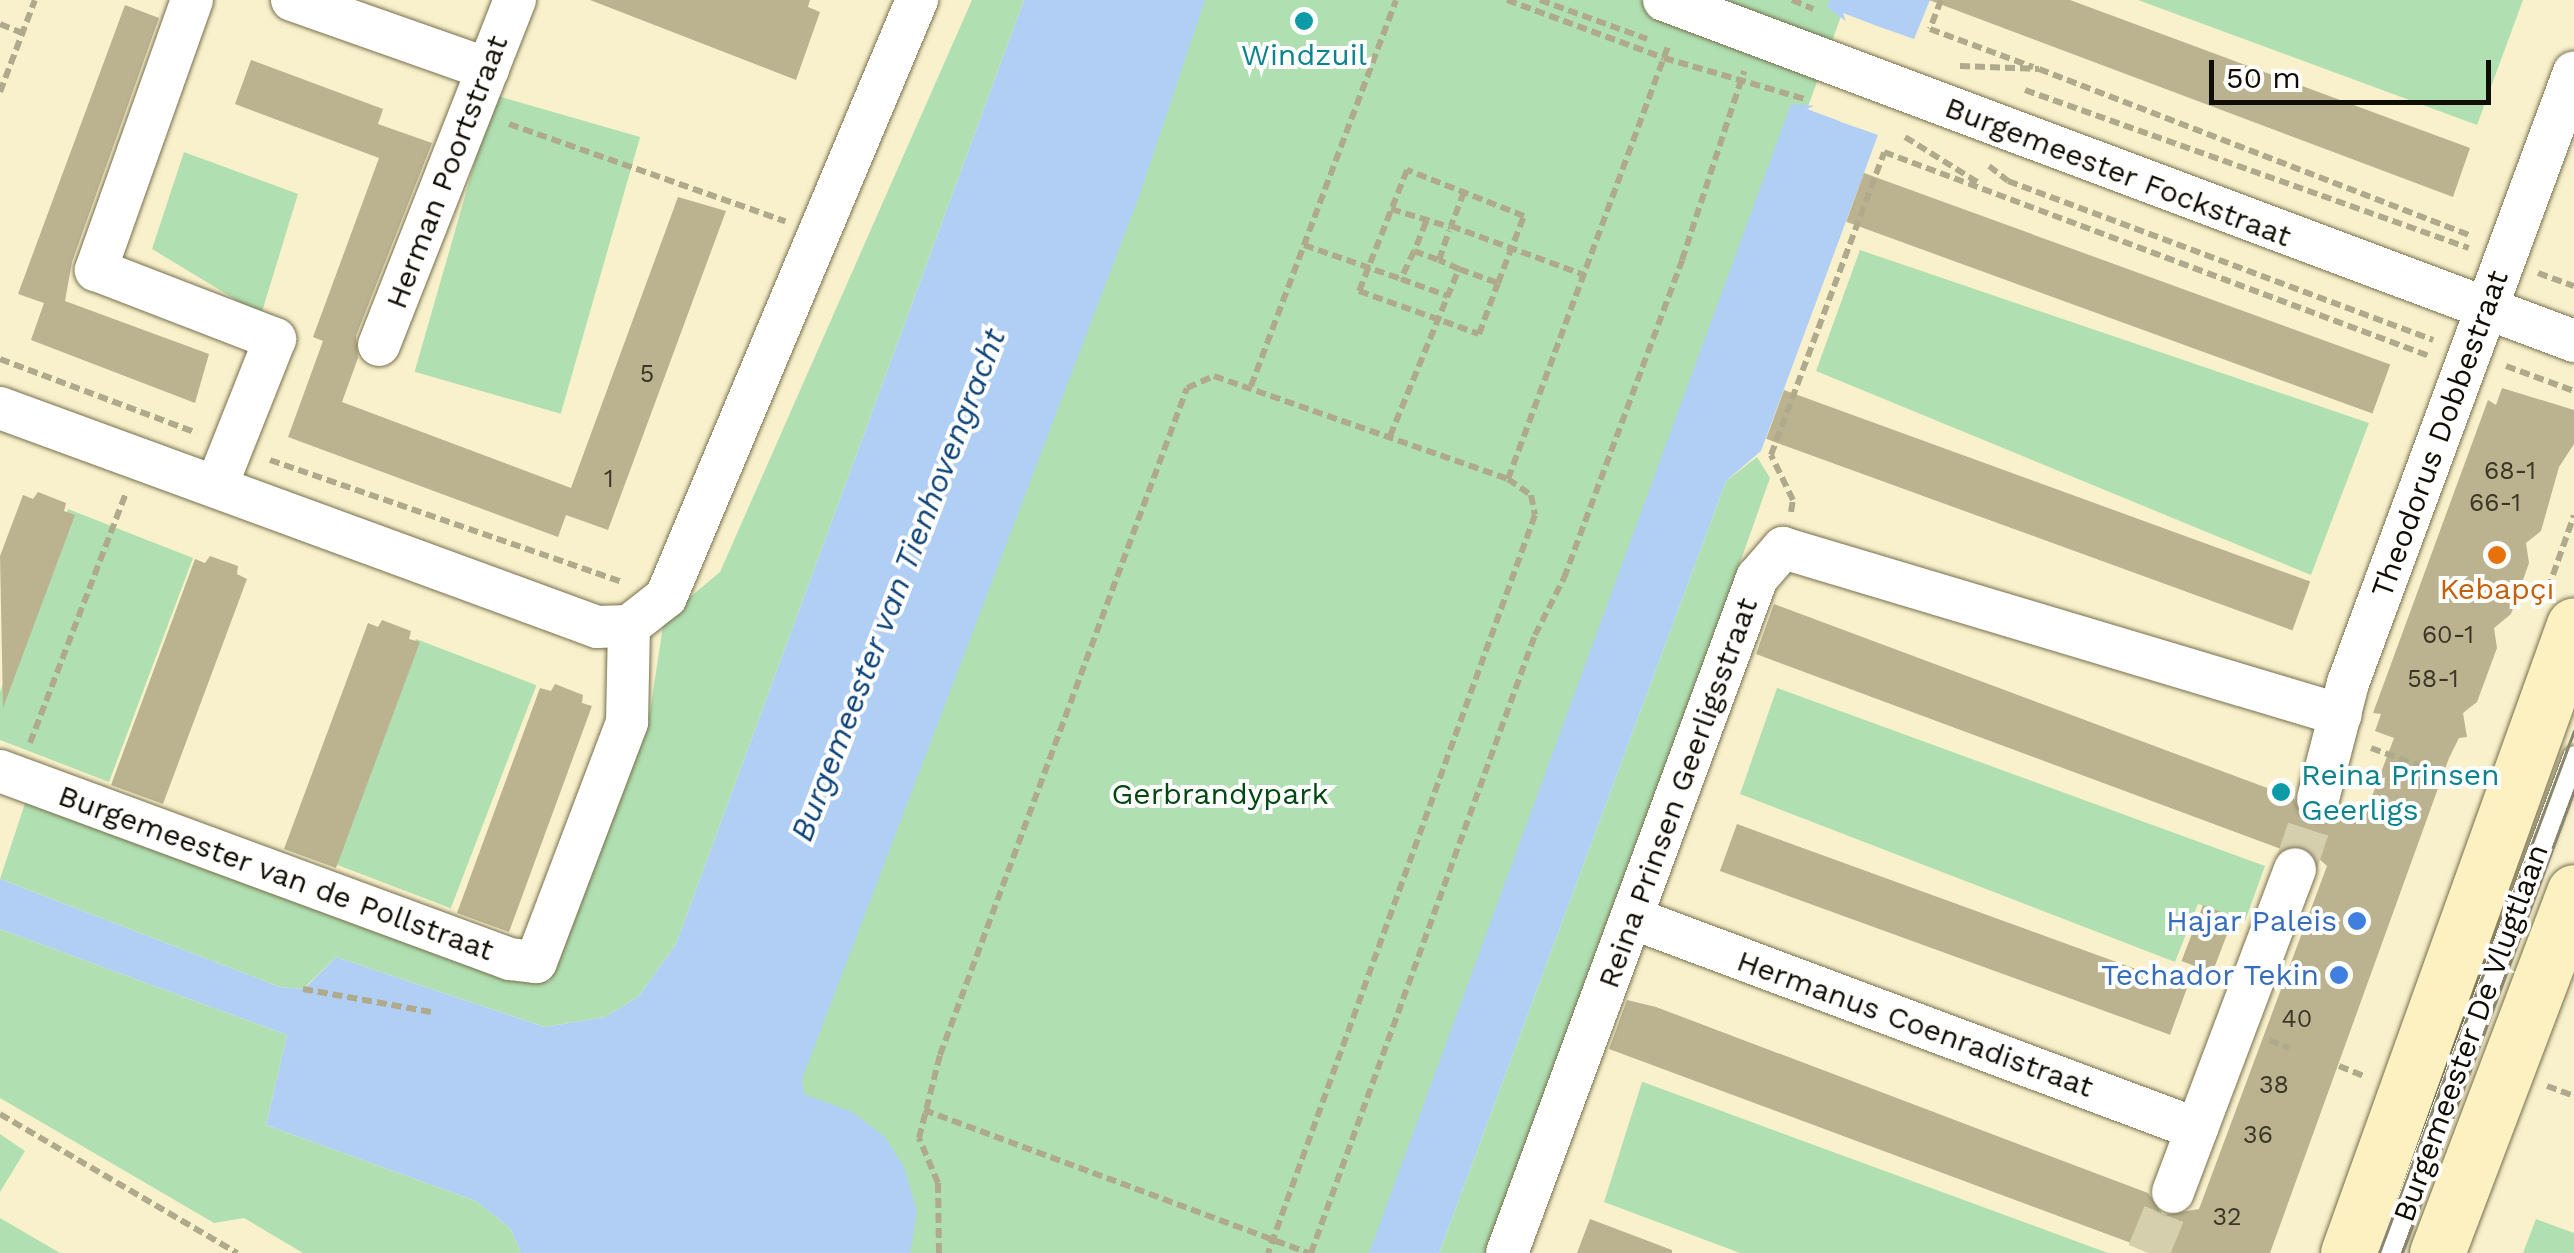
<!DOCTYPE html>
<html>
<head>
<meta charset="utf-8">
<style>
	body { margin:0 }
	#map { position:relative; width:2574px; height:1253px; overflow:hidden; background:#f9f1cc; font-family:"Work Sans",sans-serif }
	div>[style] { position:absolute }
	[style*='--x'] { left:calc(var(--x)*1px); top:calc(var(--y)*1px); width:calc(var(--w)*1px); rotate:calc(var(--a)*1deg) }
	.green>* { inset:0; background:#b0e0b1; transform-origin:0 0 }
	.water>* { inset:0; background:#b1cff5 }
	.pier>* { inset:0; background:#f9f1cc }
	.building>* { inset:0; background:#bbb390; transform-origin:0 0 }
	.minor-tunnel>* { height:42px; margin-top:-21px; transform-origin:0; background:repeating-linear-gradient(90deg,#d6cfae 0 42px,transparent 0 63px) }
	.path>* { height:6px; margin-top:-3px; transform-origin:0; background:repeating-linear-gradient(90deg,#b0aa8d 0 10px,transparent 0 15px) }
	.roads { filter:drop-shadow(0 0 2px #766f4e) drop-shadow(0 0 2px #766f4e) }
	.service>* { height:22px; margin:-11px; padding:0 11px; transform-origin:11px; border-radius:11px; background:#fff }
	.minor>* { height:42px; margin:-21px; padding:0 21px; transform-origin:21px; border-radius:21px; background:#fff }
	.secondary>* { height:55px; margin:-27.5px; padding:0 27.5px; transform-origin:27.5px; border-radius:27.5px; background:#fdf1c2 }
	.tram>* { height:2.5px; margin:-1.25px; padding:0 1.25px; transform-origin:1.25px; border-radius:1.25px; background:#8a856d }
	.dots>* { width:28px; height:28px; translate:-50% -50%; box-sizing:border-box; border:5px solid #fff; border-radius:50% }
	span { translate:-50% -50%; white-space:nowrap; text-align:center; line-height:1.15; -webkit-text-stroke:8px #fff; paint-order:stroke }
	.number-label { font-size:25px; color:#3b3626 }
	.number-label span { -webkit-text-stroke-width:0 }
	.culture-label { font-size:30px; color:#0d838f }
	.left { translate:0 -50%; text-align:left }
	.street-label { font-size:30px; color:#100d03 }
	.food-label { font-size:30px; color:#c56008 }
	.park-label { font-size:30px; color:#004710 }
	.shop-label { font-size:30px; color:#366cbe }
	.right { translate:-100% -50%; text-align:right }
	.water-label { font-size:32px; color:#0e4379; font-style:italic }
	.scale { position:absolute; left:2209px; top:60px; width:282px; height:45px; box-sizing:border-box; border:5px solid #100d03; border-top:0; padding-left:12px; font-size:30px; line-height:35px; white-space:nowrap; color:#100d03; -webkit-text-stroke:8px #fff; paint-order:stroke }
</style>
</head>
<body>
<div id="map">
	<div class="green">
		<div style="clip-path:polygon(972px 0,1024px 0,676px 944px,638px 997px,605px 1017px,545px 1027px,336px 957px,303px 989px,280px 987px,0 879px,29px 791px,549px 982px,650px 712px,664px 619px,720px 572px)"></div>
		<div style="clip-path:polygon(1177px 0,1847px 0,1388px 1253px,712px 1253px)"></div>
		<div style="clip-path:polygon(2138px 0,2523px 0,2477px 125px)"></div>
		<div style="left:494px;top:95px;width:152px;height:288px;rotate:16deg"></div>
		<div style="clip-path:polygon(184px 152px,298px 194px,261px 315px,152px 249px)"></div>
		<div style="clip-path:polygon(1860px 250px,2369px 423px,2311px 575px,1816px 371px)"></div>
		<div style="clip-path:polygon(1757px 457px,1770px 478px,1496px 1253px,1439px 1253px,1726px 481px)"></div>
		<div style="clip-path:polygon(68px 509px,193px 558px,109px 782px,0 740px,0 692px)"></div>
		<div style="left:416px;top:639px;width:129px;height:239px;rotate:21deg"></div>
		<div style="clip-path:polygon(1777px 688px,2265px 866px,2245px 921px,2198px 904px,2175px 962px,1740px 794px)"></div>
		<div style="clip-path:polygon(0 929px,287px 1035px,266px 1125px,476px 1201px,510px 1228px,521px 1253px,303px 1253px,244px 1218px,214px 1223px,0 1098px)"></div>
		<div style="clip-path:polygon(1642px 1082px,1643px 1082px,2108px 1253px,1740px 1253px,1604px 1202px)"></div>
		<div style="clip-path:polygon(0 1134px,25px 1151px,0 1192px)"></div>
		<div style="clip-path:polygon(0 1218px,60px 1253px,0 1253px)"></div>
		<div style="clip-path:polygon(2536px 1219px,2574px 1233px,2574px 1253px,2523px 1253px)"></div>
	</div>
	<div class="water">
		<div style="clip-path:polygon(1024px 0,1205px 0,1140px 194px,802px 1079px,804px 1094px,852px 1112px,885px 1137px,904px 1167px,917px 1211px,910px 1253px,521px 1253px,510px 1228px,476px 1201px,266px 1125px,287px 1035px,0 929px,0 879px,280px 987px,304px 989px,336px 957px,545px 1027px,605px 1017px,638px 997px,676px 944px)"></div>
		<div style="clip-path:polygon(1830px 0,1930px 0,1914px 39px,1877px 26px,1867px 30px,1836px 114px,1841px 122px,1878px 135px,1761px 451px,1726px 481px,1439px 1253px,1369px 1253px,1791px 104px,1817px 106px,1847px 22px,1827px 7px)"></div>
	</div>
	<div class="pier">
		<div style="clip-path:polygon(1843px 13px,1877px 26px,1868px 30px,1838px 110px,1842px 122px,1807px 109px,1816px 105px,1846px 22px)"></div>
	</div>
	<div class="building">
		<div style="clip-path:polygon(590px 0,810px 0,808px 7px,820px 12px,796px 80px)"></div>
		<div style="clip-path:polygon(1929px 0,2070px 0,2470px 148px,2453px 197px)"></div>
		<div style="clip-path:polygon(125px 5px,159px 18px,72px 262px,65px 301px,209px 354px,195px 403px,31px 340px,44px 303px,18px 294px)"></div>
		<div style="clip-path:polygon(251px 60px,383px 109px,378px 124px,432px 143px,356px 336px,358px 358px,342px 402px,571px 488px,678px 197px,726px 211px,608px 530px,566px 515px,558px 537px,288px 437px,323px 341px,313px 337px,379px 158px,235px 104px)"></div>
		<div style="left:1864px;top:173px;width:560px;height:52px;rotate:20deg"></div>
		<div style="clip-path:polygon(2502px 388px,2574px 410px,2574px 444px,2559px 467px,2541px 531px,2526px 543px,2529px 563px,2511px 614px,2494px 628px,2497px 648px,2477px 702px,2463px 713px,2467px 737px,2459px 738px,2449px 758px,2270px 1253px,2158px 1253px,1609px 1049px,1627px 1000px,1656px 1007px,2148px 1193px,2163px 1215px,2199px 1209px,2327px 866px,2305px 846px,2281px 849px,1756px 654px,1774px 604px,2294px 798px,2300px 816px,2311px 823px,2326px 823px,2341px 812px,2363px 820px,2394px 738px,2375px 731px,2381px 714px,2373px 713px,2488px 400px,2496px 405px)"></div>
		<div style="left:1784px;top:390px;width:560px;height:52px;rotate:20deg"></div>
		<div style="clip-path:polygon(38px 492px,66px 503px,64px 511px,75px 515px,3px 708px,0 556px,23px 495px,33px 499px)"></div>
		<div style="clip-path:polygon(210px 556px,238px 566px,237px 574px,247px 579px,163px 804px,111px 785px,195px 559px,205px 563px)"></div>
		<div style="clip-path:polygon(382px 620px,411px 631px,409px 639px,420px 642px,336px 868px,284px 849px,368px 623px,378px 627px)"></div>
		<div style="clip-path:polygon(555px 684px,583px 695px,582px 703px,592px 706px,509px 932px,457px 913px,540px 688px,551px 691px)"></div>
		<div style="left:1737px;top:824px;width:479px;height:50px;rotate:20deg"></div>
		<div style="left:2203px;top:905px;width:33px;height:60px;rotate:21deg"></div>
		<div style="clip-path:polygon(1590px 1219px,1672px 1250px,1672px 1253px,1577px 1253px)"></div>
	</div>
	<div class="minor-tunnel">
		<div style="--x:2295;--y:869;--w:74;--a:-71.8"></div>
		<div style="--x:2148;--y:1253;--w:66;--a:-67.7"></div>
	</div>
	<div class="path">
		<div style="--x:1507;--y:0;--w:167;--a:20.3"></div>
		<div style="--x:1664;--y:58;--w:147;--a:16.2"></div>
		<div style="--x:1540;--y:0;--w:114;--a:20"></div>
		<div style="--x:1792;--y:0;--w:23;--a:23"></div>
		<div style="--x:1941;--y:0;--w:31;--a:111"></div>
		<div style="--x:1930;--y:29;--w:110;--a:20.3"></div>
		<div style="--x:0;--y:24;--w:24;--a:22"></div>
		<div style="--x:1960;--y:66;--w:79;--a:2.2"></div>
		<div style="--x:2039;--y:69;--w:463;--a:21.1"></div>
		<div style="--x:2025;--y:90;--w:471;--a:19.6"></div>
		<div style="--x:0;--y:92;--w:98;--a:-69.2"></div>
		<div style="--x:509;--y:124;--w:293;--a:19.4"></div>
		<div style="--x:1905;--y:137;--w:87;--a:31.9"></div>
		<div style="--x:1989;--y:166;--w:24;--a:38"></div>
		<div style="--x:2008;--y:181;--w:454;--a:20.5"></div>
		<div style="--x:1464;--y:192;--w:36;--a:111"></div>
		<div style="--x:1451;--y:226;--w:142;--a:20.2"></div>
		<div style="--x:1391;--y:209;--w:62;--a:17"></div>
		<div style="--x:1426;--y:222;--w:31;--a:112"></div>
		<div style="--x:1414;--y:251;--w:27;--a:20"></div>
		<div style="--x:1439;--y:260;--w:31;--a:-71"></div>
		<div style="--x:1304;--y:245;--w:103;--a:19.3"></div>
		<div style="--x:1414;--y:251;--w:31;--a:115"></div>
		<div style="--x:1401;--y:279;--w:50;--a:19.9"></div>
		<div style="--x:1459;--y:269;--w:41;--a:19.7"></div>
		<div style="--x:1498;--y:283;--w:72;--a:-68.8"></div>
		<div style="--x:1524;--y:216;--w:126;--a:-158.5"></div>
		<div style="--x:1407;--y:170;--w:130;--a:111.6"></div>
		<div style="--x:1359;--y:291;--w:127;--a:19.7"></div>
		<div style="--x:1479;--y:334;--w:54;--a:-69.6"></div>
		<div style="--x:2538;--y:273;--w:38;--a:20"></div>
		<div style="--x:0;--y:359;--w:210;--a:20.6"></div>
		<div style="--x:2506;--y:366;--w:72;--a:20.2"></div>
		<div style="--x:1251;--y:386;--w:412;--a:-69.4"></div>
		<div style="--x:1390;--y:436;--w:181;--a:-67.6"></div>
		<div style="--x:1459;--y:269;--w:22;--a:-156"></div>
		<div style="--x:270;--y:460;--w:373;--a:19.1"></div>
		<div style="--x:1508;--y:479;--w:464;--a:-69.7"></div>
		<div style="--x:1791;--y:512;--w:12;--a:-81"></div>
		<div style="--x:1793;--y:500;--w:50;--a:-116.1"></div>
		<div style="--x:1771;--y:455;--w:323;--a:-69.5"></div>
		<div style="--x:1884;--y:152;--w:582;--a:20.52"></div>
		<div style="--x:2548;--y:589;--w:78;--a:-70.6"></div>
		<div style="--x:30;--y:743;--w:268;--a:-69"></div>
		<div style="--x:2371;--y:748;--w:108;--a:20.1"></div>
		<div style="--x:303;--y:989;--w:130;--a:10.2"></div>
		<div style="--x:2269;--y:1040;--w:22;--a:22"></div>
		<div style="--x:2339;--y:1066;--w:29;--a:22"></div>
		<div style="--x:2547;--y:1086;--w:29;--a:20"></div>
		<div style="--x:924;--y:1110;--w:411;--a:20.4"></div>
		<div style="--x:0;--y:1114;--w:275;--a:30.4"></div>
		<div style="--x:939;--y:1253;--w:70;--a:-90.8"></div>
		<div style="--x:938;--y:1183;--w:49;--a:-112.9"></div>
		<div style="--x:919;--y:1138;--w:86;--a:-75.8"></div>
		<div style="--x:940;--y:1055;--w:711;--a:-69.68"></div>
		<div style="--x:1187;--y:388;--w:30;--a:-24"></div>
		<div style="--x:1214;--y:376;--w:312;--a:19.3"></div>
		<div style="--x:1508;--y:479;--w:28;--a:35"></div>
		<div style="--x:1531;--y:495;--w:20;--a:79"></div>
		<div style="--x:1535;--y:515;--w:785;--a:109.89"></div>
		<div style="--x:1311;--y:1253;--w:657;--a:-70.08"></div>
		<div style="--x:1535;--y:635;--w:64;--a:-63"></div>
		<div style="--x:1564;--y:578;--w:339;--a:-69.6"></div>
		<div style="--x:1682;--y:260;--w:199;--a:-71.8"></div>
	</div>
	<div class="roads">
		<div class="service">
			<div style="--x:2389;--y:1253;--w:529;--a:-69.55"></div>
		</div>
		<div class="minor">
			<div style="--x:192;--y:0;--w:287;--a:109.6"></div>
			<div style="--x:96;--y:270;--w:192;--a:21.1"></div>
			<div style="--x:275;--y:339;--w:157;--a:111.7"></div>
			<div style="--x:292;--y:0;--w:208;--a:19.4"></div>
			<div style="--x:1664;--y:0;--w:972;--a:20.54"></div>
			<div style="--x:379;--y:345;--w:371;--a:-68.5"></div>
			<div style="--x:0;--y:408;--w:636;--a:20.14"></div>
			<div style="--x:597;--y:627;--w:32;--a:-2"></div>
			<div style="--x:629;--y:626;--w:47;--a:-38.1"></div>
			<div style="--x:666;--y:597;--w:648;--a:-67.2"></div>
			<div style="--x:0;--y:771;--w:544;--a:20.24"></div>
			<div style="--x:510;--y:959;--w:26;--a:7"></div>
			<div style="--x:536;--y:962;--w:257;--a:-69.2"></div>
			<div style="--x:627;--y:722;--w:96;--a:-88.8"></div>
			<div style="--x:2318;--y:799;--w:120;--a:-75.5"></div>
			<div style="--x:2348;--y:683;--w:651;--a:-69.7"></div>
			<div style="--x:1632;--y:918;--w:603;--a:20.48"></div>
			<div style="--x:2173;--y:1192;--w:345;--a:-69.3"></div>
			<div style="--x:1507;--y:1253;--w:720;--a:-69.68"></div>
			<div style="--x:1757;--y:578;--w:40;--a:-49"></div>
			<div style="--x:1783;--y:548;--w:582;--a:16.66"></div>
		</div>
		<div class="secondary">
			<div style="--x:2348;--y:1253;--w:667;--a:-70.21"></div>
			<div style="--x:2437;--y:1253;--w:386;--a:-69.2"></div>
		</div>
	</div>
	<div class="tram">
		<div style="--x:2379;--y:1253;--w:557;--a:-69.52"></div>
		<div style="--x:2402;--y:1253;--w:494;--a:-69.6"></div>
	</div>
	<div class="dots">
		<div style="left:1304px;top:21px;background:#0f9aa8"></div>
		<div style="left:2497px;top:555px;background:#e8710a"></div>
		<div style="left:2281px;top:792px;background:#0f9aa8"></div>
		<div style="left:2357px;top:921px;background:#3f7fe0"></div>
		<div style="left:2339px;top:975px;background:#3f7fe0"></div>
	</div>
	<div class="number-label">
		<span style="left:647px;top:374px">5</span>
		<span style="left:2510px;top:471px">68-1</span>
		<span style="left:609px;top:479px">1</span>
		<span style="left:2495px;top:503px">66-1</span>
		<span style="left:2448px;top:635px">60-1</span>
		<span style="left:2433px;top:679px">58-1</span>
		<span style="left:2297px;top:1019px">40</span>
		<span style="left:2274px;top:1085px">38</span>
		<span style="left:2258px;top:1135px">36</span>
		<span style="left:2227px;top:1217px">32</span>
	</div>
	<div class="culture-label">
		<span style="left:1304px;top:55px">Windzuil</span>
		<span class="left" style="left:2301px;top:792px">Reina Prinsen<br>Geerligs</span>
	</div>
	<div class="street-label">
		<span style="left:447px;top:172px;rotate:-69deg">Herman Poortstraat</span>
		<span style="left:2118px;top:172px;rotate:21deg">Burgemeester Fockstraat</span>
		<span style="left:2440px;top:434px;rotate:-70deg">Theodorus Dobbestraat</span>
		<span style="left:1678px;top:793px;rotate:-70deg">Reina Prinsen Geerligsstraat</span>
		<span style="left:276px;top:873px;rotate:20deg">Burgemeester van de Pollstraat</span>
		<span style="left:1915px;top:1024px;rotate:20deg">Hermanus Coenradistraat</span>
		<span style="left:2471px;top:1033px;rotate:-70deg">Burgemeester De Vlugtlaan</span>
	</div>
	<div class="food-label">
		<span style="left:2497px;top:589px">Kebapçı</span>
	</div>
	<div class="park-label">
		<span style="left:1220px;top:794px">Gerbrandypark</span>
	</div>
	<div class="shop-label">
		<span class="right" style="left:2337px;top:921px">Hajar Paleis</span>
		<span class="right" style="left:2319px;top:975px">Techador Tekin</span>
	</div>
	<div class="water-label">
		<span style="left:898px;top:585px;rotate:-69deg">Burgemeester van Tienhovengracht</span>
	</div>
	<div class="scale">50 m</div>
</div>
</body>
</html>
